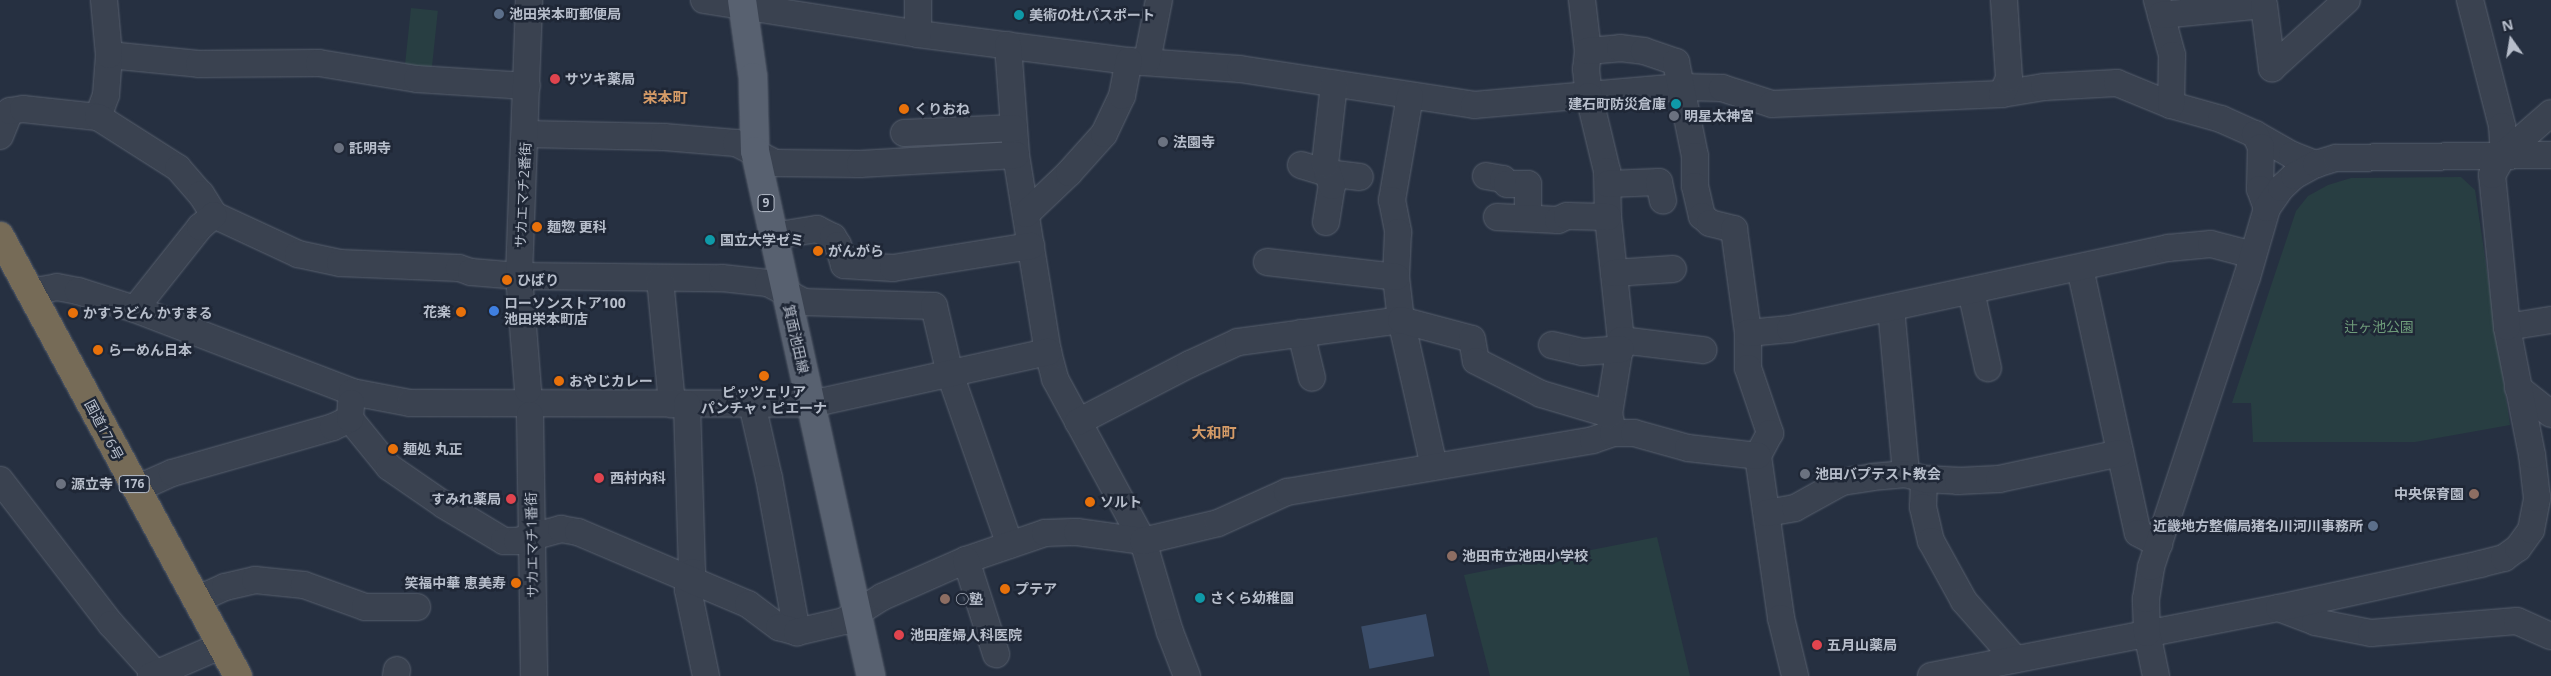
<!DOCTYPE html>
<html>
<head>
<meta charset="utf-8">
<style>
	body { margin:0 }
	#map { position:relative; width:2551px; height:676px; overflow:hidden; background:#263041; font-family:"Open Sans","Noto Sans JP",sans-serif }
	div>[style] { position:absolute }
	[style*='--x'] { left:calc(var(--x)*1px); top:calc(var(--y)*1px); width:calc(var(--w)*1px); rotate:calc(var(--a)*1deg) }
	.green>* { inset:0; background:#283e42; transform-origin:0 0 }
	.water>* { inset:0; background:#3b4d69; transform-origin:0 0 }
	.roads { filter:drop-shadow(0 0 1px #58606e) drop-shadow(0 0 1px #58606e) }
	.minor>* { height:26px; margin:-13px; padding:0 13px; transform-origin:13px; border-radius:13px; background:#3a4250 }
	.major>* { height:28px; margin:-14px; padding:0 14px; transform-origin:14px; border-radius:14px; background:#586170 }
	.highway>* { height:28px; margin:-14px; padding:0 14px; transform-origin:14px; border-radius:14px; background:#766b57 }
	.dots>* { width:14px; height:14px; translate:-50% -50%; box-sizing:border-box; border:2px solid #1f2736; border-radius:50% }
	span { translate:-50% -50%; white-space:nowrap; text-align:center; line-height:1.15; -webkit-text-stroke:5px #1f2736; paint-order:stroke }
	.shield-label span { padding:1px 4px; background:#1f2736; border:1px solid; border-radius:4px; -webkit-text-stroke-width:0 }
	.shield-label { font-size:12px; color:#b7becb; font-weight:700 }
	.poi-label { font-size:14px; color:#b7becb; font-weight:700 }
	.left { translate:0 -50%; text-align:left }
	.right { translate:-100% -50%; text-align:right }
	.street-label { font-size:14px; color:#b7becb }
	.park-label { font-size:14px; color:#6e9c7a }
	.neighbourhood-label { font-size:15px; color:#d59b67; font-weight:700 }
	.north { position:absolute; left:2486px; top:15px; width:50px; height:50px; -webkit-text-stroke:4px #1f2736; paint-order:stroke; rotate:347deg; font-size:14px; font-weight:700; line-height:20px; text-align:center; color:#b7becb }
	.north::after { content:''; display:block; margin:auto; width:18px; height:22px; background:#b7becb; clip-path:polygon(50% 0,100% 100%,50% 72%,0 100%) }
</style>
</head>
<body>
<div id="map">
	<div class="green">
		<div style="left:411px;top:8px;width:27px;height:61px;rotate:6deg"></div>
		<div style="clip-path:polygon(2461px 177px,2475px 190px,2510px 425px,2415px 442px,2253px 442px,2251px 403px,2232px 403px,2296px 211px,2308px 196px,2328px 185px,2351px 178px)"></div>
		<div style="clip-path:polygon(1657px 537px,1690px 676px,1490px 676px,1464px 575px)"></div>
	</div>
	<div class="water">
		<div style="left:1426px;top:614px;width:43px;height:66px;rotate:79deg"></div>
	</div>
	<div class="roads">
		<div class="minor">
			<div style="--x:704;--y:0;--w:217;--a:9"></div>
			<div style="--x:918;--y:34;--w:213;--a:7.3"></div>
			<div style="--x:1129;--y:61;--w:111;--a:4.1"></div>
			<div style="--x:1240;--y:69;--w:237;--a:8.7"></div>
			<div style="--x:1474;--y:105;--w:208;--a:-5"></div>
			<div style="--x:1681;--y:87;--w:41;--a:1.4"></div>
			<div style="--x:1722;--y:88;--w:52;--a:17.7"></div>
			<div style="--x:1772;--y:104;--w:230;--a:-2.5"></div>
			<div style="--x:2002;--y:94;--w:43;--a:-9.5"></div>
			<div style="--x:2044;--y:87;--w:73;--a:-3.1"></div>
			<div style="--x:2117;--y:83;--w:58;--a:22.2"></div>
			<div style="--x:2171;--y:105;--w:52;--a:15.6"></div>
			<div style="--x:2221;--y:119;--w:37;--a:24"></div>
			<div style="--x:2255;--y:134;--w:43;--a:29.6"></div>
			<div style="--x:2292;--y:155;--w:26;--a:21"></div>
			<div style="--x:918;--y:0;--w:34;--a:90"></div>
			<div style="--x:1582;--y:0;--w:51;--a:83.3"></div>
			<div style="--x:1588;--y:51;--w:18;--a:96"></div>
			<div style="--x:1586;--y:69;--w:27;--a:84"></div>
			<div style="--x:1589;--y:96;--w:77;--a:76.5"></div>
			<div style="--x:1607;--y:171;--w:46;--a:88.8"></div>
			<div style="--x:1608;--y:217;--w:124;--a:84"></div>
			<div style="--x:1621;--y:340;--w:75;--a:99.2"></div>
			<div style="--x:1609;--y:414;--w:18;--a:77"></div>
			<div style="--x:2157;--y:0;--w:57;--a:74.7"></div>
			<div style="--x:2172;--y:55;--w:50;--a:91.1"></div>
			<div style="--x:2470;--y:0;--w:130;--a:75.7"></div>
			<div style="--x:2502;--y:126;--w:28;--a:86"></div>
			<div style="--x:2161;--y:15;--w:103;--a:-5.5"></div>
			<div style="--x:2264;--y:5;--w:64;--a:82.8"></div>
			<div style="--x:2272;--y:68;--w:101;--a:-42.2"></div>
			<div style="--x:1008;--y:45;--w:110;--a:85.8"></div>
			<div style="--x:1016;--y:155;--w:200;--a:80.8"></div>
			<div style="--x:1048;--y:352;--w:28;--a:75"></div>
			<div style="--x:1055;--y:379;--w:184;--a:61.5"></div>
			<div style="--x:1143;--y:541;--w:95;--a:73.5"></div>
			<div style="--x:1170;--y:632;--w:47;--a:68.9"></div>
			<div style="--x:1588;--y:51;--w:32;--a:-5"></div>
			<div style="--x:1620;--y:48;--w:24;--a:7"></div>
			<div style="--x:1644;--y:51;--w:34;--a:19"></div>
			<div style="--x:1676;--y:62;--w:96;--a:78.6"></div>
			<div style="--x:1695;--y:156;--w:30;--a:90"></div>
			<div style="--x:1695;--y:186;--w:31;--a:77"></div>
			<div style="--x:1702;--y:216;--w:11;--a:41"></div>
			<div style="--x:1710;--y:223;--w:25;--a:14"></div>
			<div style="--x:1734;--y:229;--w:105;--a:82.3"></div>
			<div style="--x:1748;--y:333;--w:35;--a:90"></div>
			<div style="--x:1748;--y:368;--w:69;--a:71.3"></div>
			<div style="--x:1770;--y:433;--w:26;--a:118"></div>
			<div style="--x:1758;--y:456;--w:164;--a:81.9"></div>
			<div style="--x:1781;--y:618;--w:60;--a:76.4"></div>
			<div style="--x:109;--y:55;--w:90;--a:5.7"></div>
			<div style="--x:199;--y:64;--w:120;--a:-0.5"></div>
			<div style="--x:319;--y:63;--w:99;--a:9.3"></div>
			<div style="--x:417;--y:79;--w:110;--a:3.6"></div>
			<div style="--x:1147;--y:61;--w:62;--a:-78.9"></div>
			<div style="--x:2002;--y:94;--w:17;--a:-66"></div>
			<div style="--x:2009;--y:78;--w:78;--a:-93.7"></div>
			<div style="--x:1410;--y:96;--w:106;--a:99.8"></div>
			<div style="--x:1392;--y:200;--w:33;--a:79"></div>
			<div style="--x:1398;--y:232;--w:45;--a:92.5"></div>
			<div style="--x:1396;--y:277;--w:43;--a:83.4"></div>
			<div style="--x:1401;--y:320;--w:150;--a:77.3"></div>
			<div style="--x:98;--y:117;--w:23;--a:-70"></div>
			<div style="--x:106;--y:95;--w:40;--a:-85.7"></div>
			<div style="--x:109;--y:55;--w:55;--a:-95.2"></div>
			<div style="--x:904;--y:133;--w:110;--a:-2.6"></div>
			<div style="--x:526;--y:134;--w:138;--a:1.2"></div>
			<div style="--x:664;--y:137;--w:72;--a:4.8"></div>
			<div style="--x:736;--y:143;--w:44;--a:27.1"></div>
			<div style="--x:775;--y:163;--w:85;--a:0.7"></div>
			<div style="--x:860;--y:164;--w:156;--a:-3.3"></div>
			<div style="--x:2255;--y:134;--w:14;--a:65"></div>
			<div style="--x:2261;--y:147;--w:42;--a:91.4"></div>
			<div style="--x:2260;--y:189;--w:20;--a:70"></div>
			<div style="--x:0;--y:136;--w:27;--a:-68"></div>
			<div style="--x:10;--y:111;--w:13;--a:-9"></div>
			<div style="--x:23;--y:109;--w:75;--a:6.1"></div>
			<div style="--x:98;--y:117;--w:95;--a:32.5"></div>
			<div style="--x:178;--y:168;--w:35;--a:49"></div>
			<div style="--x:201;--y:194;--w:25;--a:58"></div>
			<div style="--x:214;--y:215;--w:93;--a:24.9"></div>
			<div style="--x:298;--y:254;--w:43;--a:12.1"></div>
			<div style="--x:340;--y:263;--w:119;--a:2.4"></div>
			<div style="--x:459;--y:268;--w:13;--a:18"></div>
			<div style="--x:471;--y:272;--w:48;--a:4.8"></div>
			<div style="--x:519;--y:276;--w:203;--a:0.6"></div>
			<div style="--x:722;--y:278;--w:46;--a:6.2"></div>
			<div style="--x:768;--y:283;--w:40;--a:28"></div>
			<div style="--x:803;--y:302;--w:131;--a:1.7"></div>
			<div style="--x:934;--y:306;--w:70;--a:76.8"></div>
			<div style="--x:950;--y:374;--w:181;--a:70.7"></div>
			<div style="--x:1301;--y:165;--w:27;--a:17"></div>
			<div style="--x:1327;--y:173;--w:33;--a:7"></div>
			<div style="--x:1486;--y:176;--w:17;--a:10"></div>
			<div style="--x:1503;--y:179;--w:6;--a:51"></div>
			<div style="--x:1507;--y:184;--w:21;--a:0"></div>
			<div style="--x:1528;--y:184;--w:34;--a:90"></div>
			<div style="--x:1608;--y:184;--w:51;--a:-2.2"></div>
			<div style="--x:1659;--y:182;--w:19;--a:78"></div>
			<div style="--x:1026;--y:214;--w:59;--a:-43.6"></div>
			<div style="--x:1069;--y:173;--w:52;--a:-48.1"></div>
			<div style="--x:1104;--y:134;--w:42;--a:-64.7"></div>
			<div style="--x:1122;--y:96;--w:36;--a:-79"></div>
			<div style="--x:1497;--y:217;--w:61;--a:2.8"></div>
			<div style="--x:1558;--y:220;--w:10;--a:-24"></div>
			<div style="--x:1567;--y:216;--w:41;--a:1.4"></div>
			<div style="--x:1326;--y:222;--w:36;--a:-81"></div>
			<div style="--x:1332;--y:186;--w:23;--a:-108"></div>
			<div style="--x:1325;--y:164;--w:81;--a:-83.6"></div>
			<div style="--x:773;--y:236;--w:45;--a:-9"></div>
			<div style="--x:817;--y:229;--w:18;--a:27"></div>
			<div style="--x:833;--y:237;--w:9;--a:58"></div>
			<div style="--x:838;--y:245;--w:21;--a:73"></div>
			<div style="--x:844;--y:265;--w:49;--a:3.5"></div>
			<div style="--x:893;--y:268;--w:140;--a:-9.1"></div>
			<div style="--x:1267;--y:262;--w:130;--a:6.6"></div>
			<div style="--x:2080;--y:268;--w:271;--a:77.7"></div>
			<div style="--x:2138;--y:533;--w:24;--a:28"></div>
			<div style="--x:1614;--y:273;--w:59;--a:-3.9"></div>
			<div style="--x:660;--y:279;--w:126;--a:84.5"></div>
			<div style="--x:1971;--y:291;--w:79;--a:77.6"></div>
			<div style="--x:30;--y:292;--w:27;--a:-10"></div>
			<div style="--x:57;--y:287;--w:21;--a:11"></div>
			<div style="--x:78;--y:291;--w:60;--a:17.5"></div>
			<div style="--x:135;--y:309;--w:232;--a:20.9"></div>
			<div style="--x:352;--y:392;--w:59;--a:10.7"></div>
			<div style="--x:410;--y:403;--w:401;--a:0.1"></div>
			<div style="--x:811;--y:404;--w:243;--a:-12.4"></div>
			<div style="--x:1891;--y:308;--w:167;--a:84.8"></div>
			<div style="--x:135;--y:309;--w:105;--a:-51.6"></div>
			<div style="--x:200;--y:227;--w:18;--a:-41"></div>
			<div style="--x:2507;--y:327;--w:45;--a:-9"></div>
			<div style="--x:1301;--y:333;--w:46;--a:76.3"></div>
			<div style="--x:1748;--y:333;--w:42;--a:-5.4"></div>
			<div style="--x:1790;--y:329;--w:387;--a:-12.1"></div>
			<div style="--x:2168;--y:248;--w:43;--a:-5.3"></div>
			<div style="--x:2211;--y:244;--w:43;--a:14.7"></div>
			<div style="--x:1621;--y:340;--w:83;--a:7"></div>
			<div style="--x:1552;--y:345;--w:31;--a:13"></div>
			<div style="--x:1582;--y:352;--w:39;--a:-4"></div>
			<div style="--x:2518;--y:388;--w:42;--a:38.2"></div>
			<div style="--x:528;--y:390;--w:114;--a:-94.5"></div>
			<div style="--x:519;--y:276;--w:276;--a:-87.9"></div>
			<div style="--x:687;--y:404;--w:168;--a:88.3"></div>
			<div style="--x:692;--y:572;--w:18;--a:103"></div>
			<div style="--x:688;--y:590;--w:88;--a:78.2"></div>
			<div style="--x:752;--y:404;--w:76;--a:77.1"></div>
			<div style="--x:769;--y:478;--w:157;--a:79.7"></div>
			<div style="--x:530;--y:415;--w:261;--a:89.1"></div>
			<div style="--x:350;--y:419;--w:62;--a:50.9"></div>
			<div style="--x:389;--y:467;--w:67;--a:34.6"></div>
			<div style="--x:444;--y:505;--w:70;--a:31"></div>
			<div style="--x:504;--y:541;--w:13;--a:0"></div>
			<div style="--x:517;--y:541;--w:46;--a:-15.3"></div>
			<div style="--x:561;--y:529;--w:17;--a:10"></div>
			<div style="--x:578;--y:532;--w:185;--a:23"></div>
			<div style="--x:748;--y:604;--w:39;--a:37"></div>
			<div style="--x:779;--y:627;--w:19;--a:16"></div>
			<div style="--x:797;--y:632;--w:48;--a:-13.2"></div>
			<div style="--x:844;--y:621;--w:45;--a:-32.3"></div>
			<div style="--x:882;--y:597;--w:92;--a:-23.8"></div>
			<div style="--x:966;--y:560;--w:83;--a:-18.9"></div>
			<div style="--x:1045;--y:533;--w:32;--a:-2"></div>
			<div style="--x:1077;--y:532;--w:67;--a:7.8"></div>
			<div style="--x:1143;--y:541;--w:77;--a:-13.5"></div>
			<div style="--x:1218;--y:523;--w:76;--a:-24.2"></div>
			<div style="--x:1287;--y:492;--w:310;--a:-9.6"></div>
			<div style="--x:1593;--y:440;--w:21;--a:-19"></div>
			<div style="--x:1613;--y:433;--w:21;--a:0"></div>
			<div style="--x:1634;--y:433;--w:56;--a:15.5"></div>
			<div style="--x:1688;--y:448;--w:70;--a:6.5"></div>
			<div style="--x:1078;--y:422;--w:126;--a:-27.4"></div>
			<div style="--x:1190;--y:364;--w:53;--a:-24.6"></div>
			<div style="--x:1238;--y:342;--w:164;--a:-7.7"></div>
			<div style="--x:1401;--y:320;--w:73;--a:15"></div>
			<div style="--x:1472;--y:339;--w:22;--a:80"></div>
			<div style="--x:1476;--y:361;--w:73;--a:26.9"></div>
			<div style="--x:1541;--y:394;--w:71;--a:16.4"></div>
			<div style="--x:1924;--y:479;--w:28;--a:92"></div>
			<div style="--x:1923;--y:507;--w:35;--a:77"></div>
			<div style="--x:1931;--y:541;--w:68;--a:61.2"></div>
			<div style="--x:1964;--y:601;--w:77;--a:48.7"></div>
			<div style="--x:0;--y:480;--w:182;--a:52.4"></div>
			<div style="--x:111;--y:624;--w:66;--a:48.1"></div>
			<div style="--x:136;--y:489;--w:39;--a:-24"></div>
			<div style="--x:172;--y:473;--w:167;--a:-15.9"></div>
			<div style="--x:333;--y:427;--w:19;--a:-25"></div>
			<div style="--x:350;--y:419;--w:16;--a:-86"></div>
			<div style="--x:1767;--y:513;--w:28;--a:-10"></div>
			<div style="--x:1795;--y:508;--w:54;--a:-29"></div>
			<div style="--x:1842;--y:482;--w:30;--a:-9"></div>
			<div style="--x:1872;--y:477;--w:34;--a:-5"></div>
			<div style="--x:1906;--y:474;--w:19;--a:16"></div>
			<div style="--x:1924;--y:479;--w:34;--a:3"></div>
			<div style="--x:1958;--y:481;--w:41;--a:-2.8"></div>
			<div style="--x:1999;--y:479;--w:124;--a:-12.1"></div>
			<div style="--x:966;--y:560;--w:99;--a:72.3"></div>
			<div style="--x:196;--y:600;--w:32;--a:-24"></div>
			<div style="--x:225;--y:587;--w:31;--a:-13"></div>
			<div style="--x:255;--y:580;--w:49;--a:5.8"></div>
			<div style="--x:304;--y:585;--w:65;--a:19.8"></div>
			<div style="--x:365;--y:607;--w:52;--a:0"></div>
			<div style="--x:2279;--y:608;--w:39;--a:21"></div>
			<div style="--x:2315;--y:622;--w:57;--a:11.1"></div>
			<div style="--x:2371;--y:633;--w:146;--a:-4.7"></div>
			<div style="--x:2517;--y:621;--w:37;--a:24"></div>
			<div style="--x:151;--y:676;--w:75;--a:-23.5"></div>
			<div style="--x:396;--y:676;--w:6;--a:-81"></div>
			<div style="--x:1931;--y:676;--w:355;--a:-11.1"></div>
			<div style="--x:2279;--y:608;--w:206;--a:-12.3"></div>
			<div style="--x:2480;--y:564;--w:25;--a:-14"></div>
			<div style="--x:2504;--y:558;--w:17;--a:-36"></div>
			<div style="--x:2518;--y:548;--w:22;--a:-54"></div>
			<div style="--x:2531;--y:530;--w:33;--a:-79"></div>
			<div style="--x:2537;--y:498;--w:43;--a:-96.6"></div>
			<div style="--x:2532;--y:455;--w:130;--a:-101.1"></div>
			<div style="--x:2507;--y:327;--w:153;--a:-95.6"></div>
			<div style="--x:2492;--y:175;--w:24;--a:-60"></div>
			<div style="--x:2504;--y:154;--w:62;--a:-41.1"></div>
			<div style="--x:2156;--y:676;--w:44;--a:-101.8"></div>
			<div style="--x:2147;--y:633;--w:34;--a:-92"></div>
			<div style="--x:2146;--y:599;--w:32;--a:-81"></div>
			<div style="--x:2151;--y:567;--w:305;--a:-71.7"></div>
			<div style="--x:2247;--y:277;--w:72;--a:-73.8"></div>
			<div style="--x:2267;--y:208;--w:24;--a:-55"></div>
			<div style="--x:2281;--y:188;--w:18;--a:-43"></div>
			<div style="--x:2294;--y:176;--w:25;--a:-29"></div>
			<div style="--x:2316;--y:164;--w:21;--a:-17"></div>
			<div style="--x:2336;--y:158;--w:215;--a:-0.8"></div>
		</div>
		<div class="major">
			<div style="--x:742;--y:0;--w:78;--a:81.9"></div>
			<div style="--x:753;--y:77;--w:74;--a:88.5"></div>
			<div style="--x:755;--y:151;--w:538;--a:77.54"></div>
		</div>
		<div class="highway">
			<div style="--x:0;--y:236;--w:500;--a:61.59"></div>
		</div>
	</div>
	<div class="dots">
		<div style="left:499px;top:14px;background:#5c6f8a"></div>
		<div style="left:1019px;top:15px;background:#0f9aa8"></div>
		<div style="left:555px;top:79px;background:#e0444e"></div>
		<div style="left:1676px;top:104px;background:#0f9aa8"></div>
		<div style="left:904px;top:109px;background:#e8710a"></div>
		<div style="left:1674px;top:116px;background:#6b7280"></div>
		<div style="left:1163px;top:142px;background:#6b7280"></div>
		<div style="left:339px;top:148px;background:#6b7280"></div>
		<div style="left:537px;top:227px;background:#e8710a"></div>
		<div style="left:710px;top:240px;background:#0f9aa8"></div>
		<div style="left:818px;top:251px;background:#e8710a"></div>
		<div style="left:507px;top:280px;background:#e8710a"></div>
		<div style="left:494px;top:311px;background:#3f7fe0"></div>
		<div style="left:461px;top:312px;background:#e8710a"></div>
		<div style="left:73px;top:313px;background:#e8710a"></div>
		<div style="left:98px;top:350px;background:#e8710a"></div>
		<div style="left:764px;top:376px;background:#e8710a"></div>
		<div style="left:559px;top:381px;background:#e8710a"></div>
		<div style="left:393px;top:449px;background:#e8710a"></div>
		<div style="left:1805px;top:474px;background:#6b7280"></div>
		<div style="left:599px;top:478px;background:#e0444e"></div>
		<div style="left:61px;top:484px;background:#6b7280"></div>
		<div style="left:2474px;top:494px;background:#8d6e63"></div>
		<div style="left:511px;top:499px;background:#e0444e"></div>
		<div style="left:1090px;top:502px;background:#e8710a"></div>
		<div style="left:2373px;top:526px;background:#5c6f8a"></div>
		<div style="left:1452px;top:556px;background:#8d6e63"></div>
		<div style="left:516px;top:583px;background:#e8710a"></div>
		<div style="left:1005px;top:589px;background:#e8710a"></div>
		<div style="left:1200px;top:598px;background:#0f9aa8"></div>
		<div style="left:945px;top:599px;background:#8d6e63"></div>
		<div style="left:899px;top:635px;background:#e0444e"></div>
		<div style="left:1817px;top:645px;background:#e0444e"></div>
	</div>
	<div class="shield-label">
		<span style="left:766px;top:203px">9</span>
		<span style="left:134px;top:484px">176</span>
	</div>
	<div class="poi-label">
		<span class="left" style="left:509px;top:14px">池田栄本町郵便局</span>
		<span class="left" style="left:1029px;top:15px">美術の杜パスポート</span>
		<span class="left" style="left:565px;top:79px">サツキ薬局</span>
		<span class="right" style="left:1666px;top:104px">建石町防災倉庫</span>
		<span class="left" style="left:914px;top:109px">くりおね</span>
		<span class="left" style="left:1684px;top:116px">明星太神宮</span>
		<span class="left" style="left:1173px;top:142px">法園寺</span>
		<span class="left" style="left:349px;top:148px">託明寺</span>
		<span class="left" style="left:547px;top:227px">麺惣 更科</span>
		<span class="left" style="left:720px;top:240px">国立大学ゼミ</span>
		<span class="left" style="left:828px;top:251px">がんがら</span>
		<span class="left" style="left:517px;top:280px">ひばり</span>
		<span class="left" style="left:504px;top:311px">ローソンストア100<br>池田栄本町店</span>
		<span class="right" style="left:451px;top:312px">花楽</span>
		<span class="left" style="left:83px;top:313px">かすうどん かすまる</span>
		<span class="left" style="left:108px;top:350px">らーめん日本</span>
		<span class="left" style="left:569px;top:381px">おやじカレー</span>
		<span style="left:764px;top:400px">ピッツェリア<br>パンチャ・ピエーナ</span>
		<span class="left" style="left:403px;top:449px">麺処 丸正</span>
		<span class="left" style="left:1815px;top:474px">池田バプテスト教会</span>
		<span class="left" style="left:610px;top:478px">西村内科</span>
		<span class="left" style="left:71px;top:484px">源立寺</span>
		<span class="right" style="left:2464px;top:494px">中央保育園</span>
		<span class="right" style="left:501px;top:499px">すみれ薬局</span>
		<span class="left" style="left:1100px;top:502px">ソルト</span>
		<span class="right" style="left:2363px;top:526px">近畿地方整備局猪名川河川事務所</span>
		<span class="left" style="left:1462px;top:556px">池田市立池田小学校</span>
		<span class="right" style="left:506px;top:583px">笑福中華 恵美寿</span>
		<span class="left" style="left:1015px;top:589px">プテア</span>
		<span class="left" style="left:1210px;top:598px">さくら幼稚園</span>
		<span class="left" style="left:955px;top:599px">○塾</span>
		<span class="left" style="left:910px;top:635px">池田産婦人科医院</span>
		<span class="left" style="left:1827px;top:645px">五月山薬局</span>
	</div>
	<div class="street-label">
		<span style="left:523px;top:195px;rotate:-87deg">サカエマチ2番街</span>
		<span style="left:796px;top:339px;rotate:77deg">箕面池田線</span>
		<span style="left:104px;top:430px;rotate:62deg">国道176号</span>
		<span style="left:532px;top:545px;rotate:-91deg">サカエマチ1番街</span>
	</div>
	<div class="park-label">
		<span style="left:2379px;top:327px">辻ヶ池公園</span>
	</div>
	<div class="neighbourhood-label">
		<span style="left:665px;top:98px">栄本町</span>
		<span style="left:1214px;top:433px">大和町</span>
	</div>
	<div class="north">N</div>
</div>
</body>
</html>
